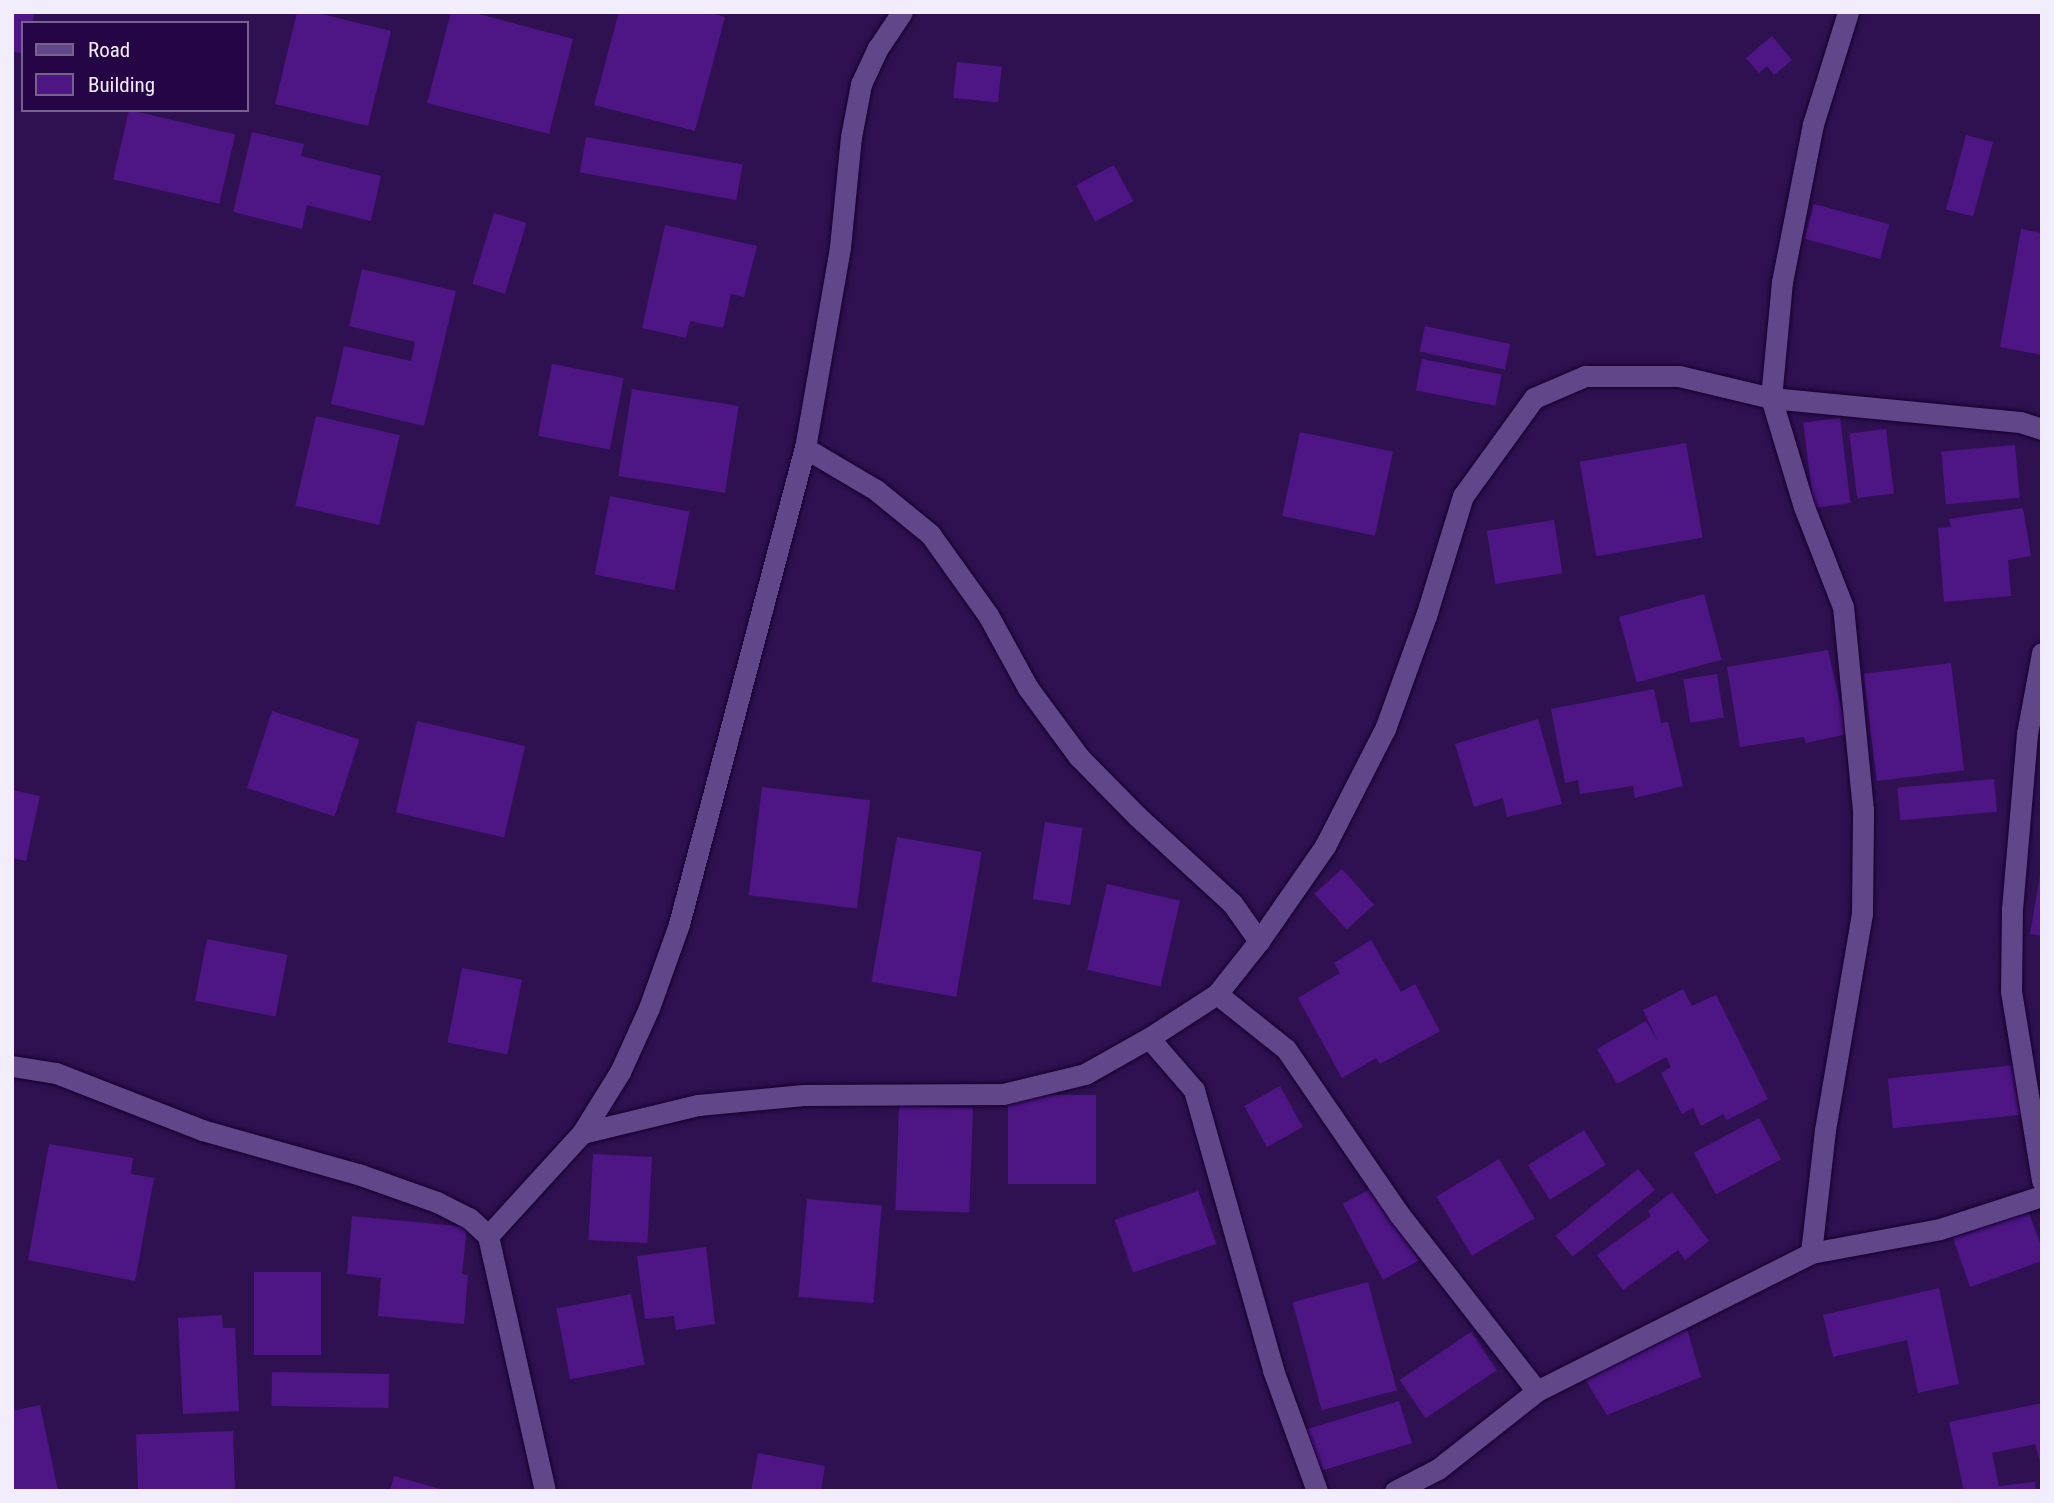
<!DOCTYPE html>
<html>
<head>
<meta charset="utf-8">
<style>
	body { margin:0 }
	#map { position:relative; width:2054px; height:1503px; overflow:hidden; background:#2f1151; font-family:"Roboto Condensed",sans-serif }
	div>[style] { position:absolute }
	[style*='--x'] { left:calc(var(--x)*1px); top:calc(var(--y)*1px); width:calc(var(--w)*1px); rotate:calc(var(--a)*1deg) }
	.building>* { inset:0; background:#4d1684; transform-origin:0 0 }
	.roads { filter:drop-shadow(0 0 2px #16002d) drop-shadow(0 0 2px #16002d) }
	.minor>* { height:21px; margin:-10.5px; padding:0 10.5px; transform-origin:10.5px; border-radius:10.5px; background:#61468a }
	span { translate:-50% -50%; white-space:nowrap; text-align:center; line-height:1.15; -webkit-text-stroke:5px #250545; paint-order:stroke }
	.frame { position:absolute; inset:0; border:14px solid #f2edfc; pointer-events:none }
	.legend { position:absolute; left:21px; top:21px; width:228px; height:91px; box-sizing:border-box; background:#250545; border:2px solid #77628e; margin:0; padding:9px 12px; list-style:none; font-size:21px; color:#f2edfc }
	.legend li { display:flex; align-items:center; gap:14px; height:35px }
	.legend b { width:35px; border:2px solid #77628e }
</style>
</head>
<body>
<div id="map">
	<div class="building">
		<div style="clip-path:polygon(12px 12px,35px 12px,32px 23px,23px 23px,23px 54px,12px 51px)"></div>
		<div style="clip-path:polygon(297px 12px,313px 12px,391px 31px,368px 126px,275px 104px)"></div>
		<div style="clip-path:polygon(451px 12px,471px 12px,573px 39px,549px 134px,427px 103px)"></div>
		<div style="clip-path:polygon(619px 12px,707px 12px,725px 17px,695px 131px,594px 105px)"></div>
		<div style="clip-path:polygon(1772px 36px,1792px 60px,1774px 75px,1767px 66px,1759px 73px,1746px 58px)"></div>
		<div style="left:957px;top:62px;width:45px;height:36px;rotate:6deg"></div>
		<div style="left:129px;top:110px;width:109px;height:71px;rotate:13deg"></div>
		<div style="clip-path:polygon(252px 132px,304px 144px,301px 156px,381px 176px,371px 221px,307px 205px,302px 229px,233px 212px)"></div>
		<div style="left:1966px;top:135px;width:28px;height:77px;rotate:15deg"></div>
		<div style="left:586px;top:137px;width:159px;height:36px;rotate:10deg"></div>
		<div style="left:1114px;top:165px;width:41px;height:43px;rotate:62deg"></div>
		<div style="left:1814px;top:204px;width:78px;height:36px;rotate:15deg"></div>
		<div style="left:494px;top:213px;width:34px;height:74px;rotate:17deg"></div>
		<div style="clip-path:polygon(665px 225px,757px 246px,744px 297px,731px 294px,723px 328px,690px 321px,686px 338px,642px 328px)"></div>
		<div style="clip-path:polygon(2021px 229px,2042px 233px,2042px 355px,2000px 347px)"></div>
		<div style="clip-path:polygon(362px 269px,456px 291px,424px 426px,331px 404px,344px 346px,411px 361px,415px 342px,349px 326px)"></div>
		<div style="left:1425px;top:326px;width:87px;height:26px;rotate:12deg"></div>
		<div style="left:1422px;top:359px;width:81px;height:32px;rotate:11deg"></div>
		<div style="left:552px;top:364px;width:73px;height:73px;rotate:11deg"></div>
		<div style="left:632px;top:389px;width:108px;height:88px;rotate:9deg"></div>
		<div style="left:316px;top:416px;width:86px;height:92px;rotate:13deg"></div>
		<div style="left:1840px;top:418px;width:86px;height:37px;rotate:83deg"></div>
		<div style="left:1886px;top:429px;width:65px;height:37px;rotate:83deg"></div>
		<div style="left:1300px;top:432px;width:95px;height:86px;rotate:12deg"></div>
		<div style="left:1686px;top:443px;width:96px;height:108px;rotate:80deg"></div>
		<div style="left:2015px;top:445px;width:53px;height:74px;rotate:85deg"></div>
		<div style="left:610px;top:496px;width:81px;height:80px;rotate:11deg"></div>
		<div style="clip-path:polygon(2023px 508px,2031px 556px,2008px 560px,2011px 596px,1944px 602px,1938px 528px,1951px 527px,1949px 519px)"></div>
		<div style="left:1554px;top:520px;width:54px;height:68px;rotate:81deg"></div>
		<div style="left:1704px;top:594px;width:68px;height:88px;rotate:75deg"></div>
		<div style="clip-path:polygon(1828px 650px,1847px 734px,1806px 743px,1804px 737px,1740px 747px,1727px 667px)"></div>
		<div style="left:1951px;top:663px;width:108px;height:88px;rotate:83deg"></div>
		<div style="left:1717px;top:674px;width:44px;height:34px;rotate:81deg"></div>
		<div style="clip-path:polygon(1654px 689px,1661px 723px,1668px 722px,1683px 786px,1635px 798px,1633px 786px,1580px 794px,1578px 780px,1565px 783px,1551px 709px)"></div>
		<div style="left:272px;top:711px;width:92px;height:81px;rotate:18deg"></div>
		<div style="clip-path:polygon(1538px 719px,1562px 804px,1507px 817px,1503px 798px,1474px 807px,1455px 744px)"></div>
		<div style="left:417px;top:721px;width:111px;height:94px;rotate:13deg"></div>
		<div style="left:1994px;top:779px;width:33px;height:97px;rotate:85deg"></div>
		<div style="left:762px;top:787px;width:109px;height:109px;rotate:7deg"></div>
		<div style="clip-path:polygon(12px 790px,40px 796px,26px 861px,12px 858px)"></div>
		<div style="left:1045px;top:822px;width:38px;height:78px;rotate:9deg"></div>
		<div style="left:897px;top:837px;width:86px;height:147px;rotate:10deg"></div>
		<div style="left:1342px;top:869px;width:48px;height:37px;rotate:48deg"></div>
		<div style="clip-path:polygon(2040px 876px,2042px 876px,2042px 936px,2030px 934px)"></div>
		<div style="left:1107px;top:884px;width:75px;height:88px;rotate:13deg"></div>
		<div style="left:207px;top:939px;width:82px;height:63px;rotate:11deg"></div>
		<div style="clip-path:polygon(1371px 940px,1401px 992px,1415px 984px,1440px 1031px,1380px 1064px,1376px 1058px,1342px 1078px,1298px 998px,1340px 973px,1334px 963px)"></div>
		<div style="left:462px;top:968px;width:61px;height:76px;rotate:11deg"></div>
		<div style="clip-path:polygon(1683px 989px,1692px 1006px,1716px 995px,1768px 1099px,1727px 1120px,1723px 1114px,1701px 1126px,1693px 1108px,1682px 1114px,1661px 1073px,1671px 1067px,1666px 1057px,1617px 1084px,1597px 1049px,1646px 1021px,1659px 1043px,1643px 1010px)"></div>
		<div style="left:2016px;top:1065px;width:50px;height:129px;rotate:84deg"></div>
		<div style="left:1280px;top:1086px;width:47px;height:41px;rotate:61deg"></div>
		<div style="left:1096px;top:1095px;width:89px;height:88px;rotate:90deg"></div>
		<div style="left:899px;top:1106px;width:74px;height:104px;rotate:2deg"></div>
		<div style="left:1759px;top:1118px;width:47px;height:74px;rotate:62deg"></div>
		<div style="left:1584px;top:1130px;width:41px;height:66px;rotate:58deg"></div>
		<div style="clip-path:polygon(49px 1144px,133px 1158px,131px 1174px,154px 1178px,135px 1281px,28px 1260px)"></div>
		<div style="left:593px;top:1154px;width:59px;height:86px;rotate:3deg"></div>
		<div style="left:1499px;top:1159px;width:69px;height:73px;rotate:59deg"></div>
		<div style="left:1638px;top:1169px;width:27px;height:106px;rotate:51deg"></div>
		<div style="left:1378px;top:1185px;width:86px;height:40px;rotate:62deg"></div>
		<div style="left:1198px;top:1191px;width:56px;height:88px;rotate:71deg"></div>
		<div style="clip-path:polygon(1672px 1192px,1709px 1241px,1685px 1260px,1678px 1250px,1623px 1290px,1597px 1255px,1651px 1216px,1648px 1211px)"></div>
		<div style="left:807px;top:1199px;width:75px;height:98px;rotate:5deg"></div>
		<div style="clip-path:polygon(2028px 1211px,2042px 1248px,2042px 1261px,1970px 1287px,1953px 1238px)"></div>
		<div style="clip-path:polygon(352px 1216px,467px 1227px,462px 1274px,468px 1275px,464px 1324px,378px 1316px,381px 1278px,347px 1274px)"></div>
		<div style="clip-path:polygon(706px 1247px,715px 1324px,676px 1330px,674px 1316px,645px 1319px,637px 1256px)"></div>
		<div style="left:254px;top:1272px;width:67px;height:83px"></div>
		<div style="left:1368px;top:1282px;width:112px;height:78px;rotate:75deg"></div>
		<div style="clip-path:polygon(1939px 1288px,1959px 1384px,1918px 1393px,1907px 1340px,1833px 1357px,1823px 1315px)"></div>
		<div style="left:631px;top:1294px;width:72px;height:76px;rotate:79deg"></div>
		<div style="clip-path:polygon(222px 1315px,223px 1328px,235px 1328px,239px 1411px,183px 1414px,178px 1318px)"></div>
		<div style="clip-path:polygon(1687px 1329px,1701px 1377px,1607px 1415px,1583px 1376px)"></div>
		<div style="left:1471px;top:1332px;width:46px;height:86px;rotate:56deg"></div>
		<div style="left:272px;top:1372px;width:117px;height:34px;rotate:1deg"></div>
		<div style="left:1399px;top:1401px;width:44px;height:98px;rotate:73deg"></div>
		<div style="clip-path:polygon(2042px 1403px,2042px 1468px,2035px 1444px,1992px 1453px,1999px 1486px,2035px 1482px,2036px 1491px,1964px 1491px,1949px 1422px)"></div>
		<div style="clip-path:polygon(40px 1405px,58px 1491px,12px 1491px,12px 1411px)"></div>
		<div style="left:233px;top:1431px;width:60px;height:97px;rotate:88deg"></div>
		<div style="clip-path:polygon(758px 1453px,825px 1466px,821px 1491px,751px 1491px)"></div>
		<div style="clip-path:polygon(394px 1476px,444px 1490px,444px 1491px,390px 1491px)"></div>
	</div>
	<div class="roads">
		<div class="minor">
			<div style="--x:805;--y:448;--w:82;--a:30.6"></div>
			<div style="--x:876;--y:490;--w:70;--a:39.2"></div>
			<div style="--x:930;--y:534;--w:100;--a:54.4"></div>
			<div style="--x:988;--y:615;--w:83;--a:61.3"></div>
			<div style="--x:1028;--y:688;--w:86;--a:53.5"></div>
			<div style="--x:1079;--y:757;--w:83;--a:45.5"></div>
			<div style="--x:1137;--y:816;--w:129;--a:42.5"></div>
			<div style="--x:1232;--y:903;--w:47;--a:54.6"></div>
			<div style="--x:2042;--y:653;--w:82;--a:100.5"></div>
			<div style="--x:2027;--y:734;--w:176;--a:94.9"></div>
			<div style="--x:2012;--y:909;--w:82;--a:90.7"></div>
			<div style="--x:2011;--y:991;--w:192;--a:80.7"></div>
			<div style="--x:1217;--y:994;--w:88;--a:38.6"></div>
			<div style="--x:1286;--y:1049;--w:200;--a:55.6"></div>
			<div style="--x:1399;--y:1214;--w:224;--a:52.1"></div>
			<div style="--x:1149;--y:1038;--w:69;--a:49.1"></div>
			<div style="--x:1194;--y:1090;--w:291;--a:74.2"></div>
			<div style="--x:1273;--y:1370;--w:129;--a:70"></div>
			<div style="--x:12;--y:1066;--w:45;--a:9"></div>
			<div style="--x:56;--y:1073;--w:157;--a:21.3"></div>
			<div style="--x:202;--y:1130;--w:162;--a:15.8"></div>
			<div style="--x:358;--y:1174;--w:84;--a:19.5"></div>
			<div style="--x:437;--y:1202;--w:36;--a:27"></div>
			<div style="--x:469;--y:1218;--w:26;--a:43"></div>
			<div style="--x:488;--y:1236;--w:261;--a:77.4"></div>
			<div style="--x:582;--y:1133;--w:119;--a:-13.6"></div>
			<div style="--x:698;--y:1105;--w:106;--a:-5.4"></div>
			<div style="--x:804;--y:1095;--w:199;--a:-0.3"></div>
			<div style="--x:1003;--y:1094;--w:84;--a:-13.7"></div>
			<div style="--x:1085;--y:1074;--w:73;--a:-29.4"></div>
			<div style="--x:1149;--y:1038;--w:81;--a:-32.9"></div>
			<div style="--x:1217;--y:994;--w:68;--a:-51.6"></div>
			<div style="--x:1259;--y:941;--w:116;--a:-55.2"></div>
			<div style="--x:1325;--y:846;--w:131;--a:-62.9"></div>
			<div style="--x:1385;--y:729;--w:120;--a:-70.1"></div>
			<div style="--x:1426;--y:616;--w:126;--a:-72.9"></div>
			<div style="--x:1463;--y:496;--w:121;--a:-54.1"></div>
			<div style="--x:1534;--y:398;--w:56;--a:-23.3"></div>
			<div style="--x:1585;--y:376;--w:94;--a:0"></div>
			<div style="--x:1679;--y:376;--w:95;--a:13.4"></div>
			<div style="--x:1771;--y:398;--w:250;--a:5.5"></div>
			<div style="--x:2020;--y:422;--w:23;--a:18"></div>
			<div style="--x:488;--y:1236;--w:139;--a:-47.6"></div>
			<div style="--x:582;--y:1133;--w:72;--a:-58.1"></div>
			<div style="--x:620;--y:1072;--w:70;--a:-65.6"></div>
			<div style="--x:649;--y:1008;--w:89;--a:-70.3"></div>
			<div style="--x:679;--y:924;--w:492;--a:-75.2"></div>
			<div style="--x:805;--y:448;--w:204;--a:-80.1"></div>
			<div style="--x:840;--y:247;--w:111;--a:-84.3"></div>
			<div style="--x:851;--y:137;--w:54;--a:-79.3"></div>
			<div style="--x:861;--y:84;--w:40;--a:-65"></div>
			<div style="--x:878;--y:48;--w:43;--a:-56.3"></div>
			<div style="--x:1811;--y:1253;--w:124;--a:-83.5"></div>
			<div style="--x:1825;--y:1130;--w:219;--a:-80.3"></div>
			<div style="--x:1862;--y:914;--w:104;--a:-89.4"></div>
			<div style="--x:1863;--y:810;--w:204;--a:-95.6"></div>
			<div style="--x:1843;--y:607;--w:107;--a:-111.3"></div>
			<div style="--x:1804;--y:507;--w:114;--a:-106.8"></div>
			<div style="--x:1771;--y:398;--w:117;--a:-84.6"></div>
			<div style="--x:1782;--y:282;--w:161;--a:-78.9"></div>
			<div style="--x:1813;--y:124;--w:117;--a:-72.6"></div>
			<div style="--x:1395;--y:1491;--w:48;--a:-27.1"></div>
			<div style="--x:1438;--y:1469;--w:126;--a:-38.2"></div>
			<div style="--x:1537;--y:1391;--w:307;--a:-26.7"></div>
			<div style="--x:1811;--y:1253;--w:131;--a:-10.5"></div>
			<div style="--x:1940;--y:1229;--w:107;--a:-17.9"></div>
		</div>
	</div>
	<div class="frame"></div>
	<ul class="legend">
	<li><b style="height:9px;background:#61468a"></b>Road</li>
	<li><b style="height:19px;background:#4d1684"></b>Building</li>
	</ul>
</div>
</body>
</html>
